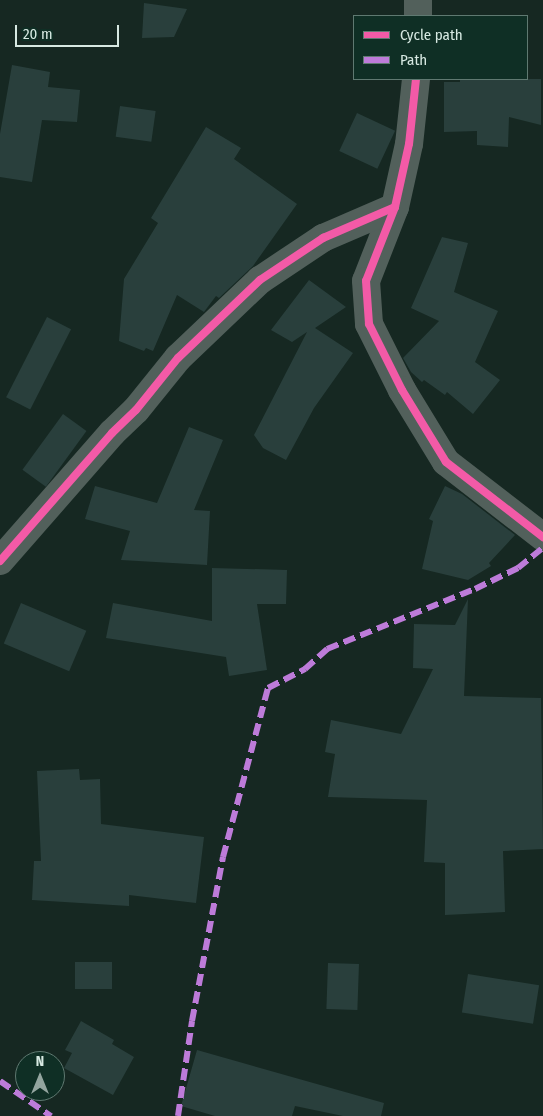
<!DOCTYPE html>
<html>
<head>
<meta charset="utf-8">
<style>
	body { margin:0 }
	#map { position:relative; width:543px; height:1116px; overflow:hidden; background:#162822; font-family:"Fira Sans Condensed",sans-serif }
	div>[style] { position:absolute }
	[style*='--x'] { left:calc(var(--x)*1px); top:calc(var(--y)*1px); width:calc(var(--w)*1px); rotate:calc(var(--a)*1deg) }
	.building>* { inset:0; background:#293f3c; transform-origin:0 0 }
	.minor>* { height:28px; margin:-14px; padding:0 14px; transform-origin:14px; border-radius:14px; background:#52605b }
	.quiet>* { height:6px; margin-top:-3px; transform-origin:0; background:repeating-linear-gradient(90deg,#bd7bd9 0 12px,transparent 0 18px) }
	.cycleway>* { height:8px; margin:-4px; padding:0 4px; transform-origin:4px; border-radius:4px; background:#f35aa7 }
	span { translate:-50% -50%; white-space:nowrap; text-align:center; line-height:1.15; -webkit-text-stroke:5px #0f2f25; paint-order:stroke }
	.legend { position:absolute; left:353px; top:15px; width:175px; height:65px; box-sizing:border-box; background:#0f2f25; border:1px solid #5f7971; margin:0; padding:6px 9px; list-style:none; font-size:15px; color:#d7e9e2 }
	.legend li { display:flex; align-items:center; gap:10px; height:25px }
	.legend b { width:25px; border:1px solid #5f7971 }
	.north { position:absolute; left:15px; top:1051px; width:50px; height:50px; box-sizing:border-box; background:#0f2f25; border:1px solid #5f7971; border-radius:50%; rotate:0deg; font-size:14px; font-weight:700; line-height:20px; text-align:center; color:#d7e9e2 }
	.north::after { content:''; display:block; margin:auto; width:18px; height:22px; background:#93a59f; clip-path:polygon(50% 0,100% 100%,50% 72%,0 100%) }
	.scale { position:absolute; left:15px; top:25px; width:104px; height:22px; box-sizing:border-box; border:2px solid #d7e9e2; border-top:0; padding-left:6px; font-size:15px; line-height:18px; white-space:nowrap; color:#d7e9e2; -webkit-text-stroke:4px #0f2f25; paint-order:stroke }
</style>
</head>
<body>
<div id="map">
	<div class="building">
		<div style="clip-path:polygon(144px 3px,187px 9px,174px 37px,142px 38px)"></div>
		<div style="clip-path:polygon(12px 65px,50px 72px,48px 87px,80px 90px,77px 122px,42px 120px,32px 182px,0 177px,0 134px)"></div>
		<div style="clip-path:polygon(460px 79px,541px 79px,541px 125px,509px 117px,508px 147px,477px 145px,477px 131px,444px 132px,444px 82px,460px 82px)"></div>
		<div style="left:120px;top:106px;width:36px;height:31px;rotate:8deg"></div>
		<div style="left:357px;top:113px;width:42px;height:42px;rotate:25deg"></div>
		<div style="clip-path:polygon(206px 127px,241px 148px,234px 159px,297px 204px,253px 266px,219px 298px,216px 296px,204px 312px,177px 295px,153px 351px,146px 348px,144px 351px,119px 341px,124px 279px,158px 223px,151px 218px)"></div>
		<div style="clip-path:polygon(442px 237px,468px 243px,454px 292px,498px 311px,475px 362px,500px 380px,473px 414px,447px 392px,445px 395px,424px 380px,422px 382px,411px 372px,403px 358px,439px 321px,411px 308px)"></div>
		<div style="clip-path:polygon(309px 280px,346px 307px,315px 328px,353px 353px,314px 408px,286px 460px,263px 448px,254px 435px,307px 332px,292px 342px,271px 330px)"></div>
		<div style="left:47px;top:317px;width:27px;height:90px;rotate:27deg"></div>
		<div style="left:63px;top:414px;width:29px;height:69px;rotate:36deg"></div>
		<div style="clip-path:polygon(189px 427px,223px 440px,194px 510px,210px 511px,207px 565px,121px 560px,130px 531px,85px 519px,95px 486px,157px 503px)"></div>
		<div style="clip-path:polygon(445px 486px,462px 494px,515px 535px,489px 563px,491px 566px,468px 580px,422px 569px,433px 521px,429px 519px)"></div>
		<div style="clip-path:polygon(212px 568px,287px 570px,286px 604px,257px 604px,267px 670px,229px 676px,226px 657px,106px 638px,113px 603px,212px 621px)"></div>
		<div style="clip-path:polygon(468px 599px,464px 696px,541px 698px,543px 849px,503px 851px,505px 912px,445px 915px,445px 863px,424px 862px,427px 800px,328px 797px,335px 754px,325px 752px,331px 720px,401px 734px,433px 669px,413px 668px,414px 624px,455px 625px)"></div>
		<div style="left:21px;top:603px;width:71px;height:44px;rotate:23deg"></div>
		<div style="clip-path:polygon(79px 769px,80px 780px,100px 779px,101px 824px,204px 837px,196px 903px,129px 895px,129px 906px,32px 900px,34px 861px,41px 861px,37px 771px)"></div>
		<div style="left:75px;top:962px;width:37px;height:27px"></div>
		<div style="left:328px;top:963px;width:31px;height:46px;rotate:2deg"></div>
		<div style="left:468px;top:974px;width:72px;height:39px;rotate:9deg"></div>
		<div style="clip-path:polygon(81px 1021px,114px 1040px,112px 1044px,134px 1057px,113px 1095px,64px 1068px,72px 1053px,65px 1050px)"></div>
		<div style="clip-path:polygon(197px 1050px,384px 1103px,381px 1116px,343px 1116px,295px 1106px,292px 1116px,215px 1116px,181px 1106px)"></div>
	</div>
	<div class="minor">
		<div style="--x:418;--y:16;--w:16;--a:-90"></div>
		<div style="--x:416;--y:79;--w:65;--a:96.1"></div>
		<div style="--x:409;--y:144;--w:65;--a:102.5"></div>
		<div style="--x:395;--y:207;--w:79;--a:111.4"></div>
		<div style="--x:366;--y:281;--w:43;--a:86"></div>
		<div style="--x:369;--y:324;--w:74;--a:63.4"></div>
		<div style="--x:402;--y:390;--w:84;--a:58.6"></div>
		<div style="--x:446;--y:462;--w:123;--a:37.7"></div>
		<div style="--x:0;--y:561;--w:170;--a:-48.8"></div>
		<div style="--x:112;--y:433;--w:33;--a:-44"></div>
		<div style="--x:136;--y:410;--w:67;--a:-51.1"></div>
		<div style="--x:178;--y:358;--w:113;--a:-43.6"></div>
		<div style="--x:260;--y:280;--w:76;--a:-33.7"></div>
		<div style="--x:323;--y:238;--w:78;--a:-23.3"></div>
	</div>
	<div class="quiet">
		<div style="--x:0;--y:1081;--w:62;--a:34.5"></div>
		<div style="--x:178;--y:1116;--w:96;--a:-81.6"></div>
		<div style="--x:192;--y:1021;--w:167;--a:-79.3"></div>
		<div style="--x:223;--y:857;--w:175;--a:-75.1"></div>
		<div style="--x:268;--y:688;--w:42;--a:-27.2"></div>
		<div style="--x:305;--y:669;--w:30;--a:-42"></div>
		<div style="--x:327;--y:649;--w:160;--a:-22.1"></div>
		<div style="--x:475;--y:589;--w:48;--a:-26"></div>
		<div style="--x:518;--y:568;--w:32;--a:-39"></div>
	</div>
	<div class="cycleway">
		<div style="--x:416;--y:79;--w:65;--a:96.1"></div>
		<div style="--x:409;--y:144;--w:65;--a:102.5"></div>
		<div style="--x:395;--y:207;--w:79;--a:111.4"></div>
		<div style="--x:366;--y:281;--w:43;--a:86"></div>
		<div style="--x:369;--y:324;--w:74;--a:63.4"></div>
		<div style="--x:402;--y:390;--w:84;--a:58.6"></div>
		<div style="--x:446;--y:462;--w:123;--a:37.7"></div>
		<div style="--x:0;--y:561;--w:170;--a:-48.8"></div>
		<div style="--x:112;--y:433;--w:33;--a:-44"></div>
		<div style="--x:136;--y:410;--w:67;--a:-51.1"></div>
		<div style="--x:178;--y:358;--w:113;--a:-43.6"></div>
		<div style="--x:260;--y:280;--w:76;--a:-33.7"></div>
		<div style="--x:323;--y:238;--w:78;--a:-23.3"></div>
	</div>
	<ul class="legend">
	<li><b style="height:6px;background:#f35aa7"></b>Cycle path</li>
	<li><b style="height:6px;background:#bd7bd9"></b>Path</li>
	</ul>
	<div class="north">N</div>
	<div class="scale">20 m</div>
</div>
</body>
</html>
